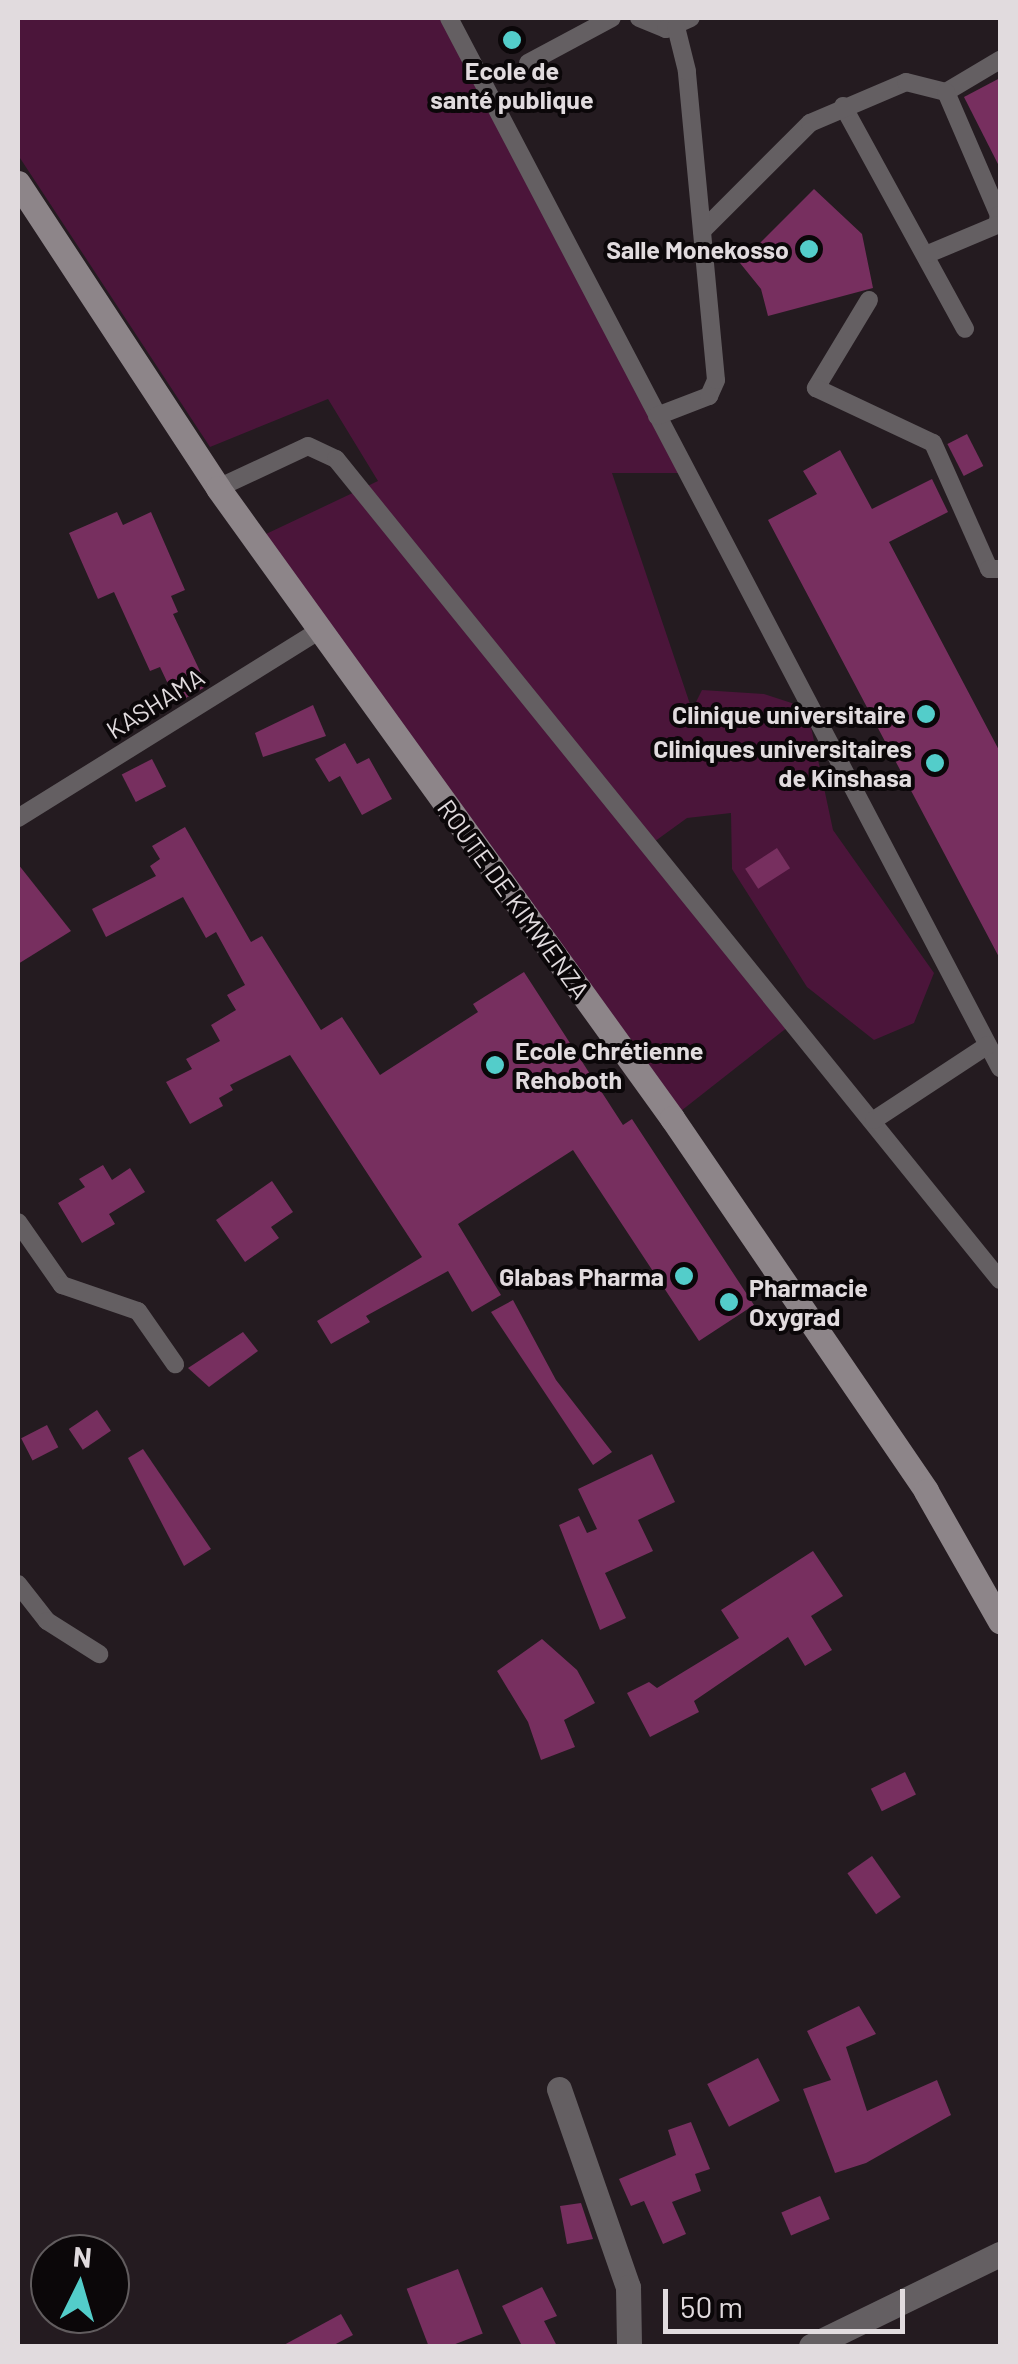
<!DOCTYPE html>
<html>
<head>
<meta charset="utf-8">
<style>
	body { margin:0 }
	#map { position:relative; width:1018px; height:2364px; overflow:hidden; background:#241b20; font-family:Barlow,sans-serif }
	div>[style] { position:absolute }
	[style*='--x'] { left:calc(var(--x)*1px); top:calc(var(--y)*1px); width:calc(var(--w)*1px); rotate:calc(var(--a)*1deg) }
	.green>* { inset:0; background:#4b153a }
	.building>* { inset:0; background:#772f5f; transform-origin:0 0 }
	.lane>* { height:18px; margin:-9px; padding:0 9px; transform-origin:9px; border-radius:9px; background:#645f62 }
	.street>* { height:25px; margin:-12.5px; padding:0 12.5px; transform-origin:12.5px; border-radius:12.5px; background:#645f62 }
	.secondary>* { height:25px; margin:-12.5px; padding:0 12.5px; transform-origin:12.5px; border-radius:12.5px; background:#8d8589 }
	.dots>* { width:28px; height:28px; translate:-50% -50%; box-sizing:border-box; border:5px solid #0b0709; border-radius:50% }
	span { translate:-50% -50%; white-space:nowrap; text-align:center; line-height:1.15; -webkit-text-stroke:8px #0b0709; paint-order:stroke }
	.poi-label { font-size:25px; color:#e1dbde; font-weight:700 }
	.right { translate:-100% -50%; text-align:right }
	.left { translate:0 -50%; text-align:left }
	.street-label { font-size:25px; color:#e1dbde }
	.frame { position:absolute; inset:0; border:20px solid #e1dbde; pointer-events:none }
	.north { position:absolute; left:30px; top:2234px; width:100px; height:100px; box-sizing:border-box; background:#0b0709; border:2px solid #615c5e; border-radius:50%; rotate:5deg; font-size:28px; font-weight:700; line-height:40px; text-align:center; color:#e1dbde }
	.north::after { content:''; display:block; margin:auto; width:35px; height:45px; background:#53cdca; clip-path:polygon(50% 0,100% 100%,50% 72%,0 100%) }
	.scale { position:absolute; left:663px; top:2289px; width:242px; height:45px; box-sizing:border-box; border:5px solid #e1dbde; border-top:0; padding-left:12px; font-size:30px; line-height:35px; white-space:nowrap; color:#e1dbde; -webkit-text-stroke:8px #0b0709; paint-order:stroke }
</style>
</head>
<body>
<div id="map">
	<div class="green">
		<div style="clip-path:polygon(18px 18px,449px 18px,688px 473px,612px 473px,692px 710px,702px 690px,764px 694px,807px 708px,833px 830px,934px 973px,914px 1023px,874px 1040px,807px 987px,732px 869px,731px 813px,687px 818px,647px 847px,793px 1023px,672px 1118px,266px 534px,378px 481px,328px 399px,210px 447px,18px 155px)"></div>
	</div>
	<div class="building">
		<div style="clip-path:polygon(1000px 78px,1000px 168px,964px 97px)"></div>
		<div style="clip-path:polygon(814px 189px,862px 234px,873px 288px,768px 316px,761px 289px,740px 263px)"></div>
		<div style="left:967px;top:434px;width:36px;height:22px;rotate:63deg"></div>
		<div style="clip-path:polygon(840px 450px,872px 509px,932px 479px,948px 512px,889px 542px,1000px 752px,1000px 959px,768px 520px,817px 494px,803px 471px)"></div>
		<div style="clip-path:polygon(117px 512px,123px 525px,151px 512px,185px 590px,171px 596px,178px 612px,173px 614px,207px 686px,177px 703px,160px 667px,150px 671px,114px 592px,98px 599px,69px 533px)"></div>
		<div style="clip-path:polygon(313px 705px,326px 736px,263px 757px,255px 733px)"></div>
		<div style="clip-path:polygon(345px 743px,357px 764px,369px 758px,392px 799px,362px 815px,340px 776px,329px 782px,315px 759px)"></div>
		<div style="left:152px;top:759px;width:31px;height:34px;rotate:63deg"></div>
		<div style="clip-path:polygon(185px 827px,251px 942px,262px 936px,321px 1030px,342px 1017px,380px 1075px,478px 1012px,473px 1004px,524px 972px,623px 1125px,632px 1119px,754px 1305px,699px 1341px,573px 1150px,458px 1224px,501px 1295px,472px 1312px,448px 1271px,366px 1316px,370px 1322px,331px 1344px,317px 1321px,422px 1257px,290px 1055px,230px 1085px,233px 1090px,219px 1098px,223px 1106px,190px 1124px,166px 1082px,192px 1069px,186px 1059px,220px 1041px,211px 1025px,236px 1010px,227px 995px,245px 985px,216px 932px,206px 938px,183px 897px,106px 937px,92px 909px,156px 876px,150px 866px,160px 859px,152px 846px)"></div>
		<div style="left:777px;top:848px;width:24px;height:38px;rotate:57deg"></div>
		<div style="clip-path:polygon(18px 864px,71px 931px,18px 964px)"></div>
		<div style="clip-path:polygon(103px 1165px,112px 1180px,130px 1168px,145px 1192px,109px 1214px,115px 1224px,82px 1243px,58px 1203px,85px 1187px,79px 1179px)"></div>
		<div style="clip-path:polygon(272px 1181px,293px 1212px,271px 1227px,279px 1238px,245px 1262px,216px 1220px)"></div>
		<div style="clip-path:polygon(513px 1300px,556px 1380px,612px 1452px,593px 1465px,491px 1312px)"></div>
		<div style="clip-path:polygon(243px 1332px,258px 1351px,209px 1387px,188px 1368px)"></div>
		<div style="left:97px;top:1410px;width:25px;height:34px;rotate:56deg"></div>
		<div style="left:47px;top:1425px;width:25px;height:29px;rotate:63deg"></div>
		<div style="clip-path:polygon(143px 1449px,211px 1549px,184px 1566px,128px 1458px)"></div>
		<div style="clip-path:polygon(652px 1454px,675px 1502px,638px 1520px,653px 1551px,605px 1573px,626px 1618px,600px 1630px,559px 1525px,579px 1516px,587px 1533px,597px 1529px,578px 1489px)"></div>
		<div style="clip-path:polygon(813px 1551px,843px 1596px,811px 1616px,832px 1650px,805px 1666px,788px 1637px,694px 1701px,699px 1712px,650px 1737px,627px 1693px,649px 1682px,657px 1688px,739px 1638px,721px 1610px)"></div>
		<div style="clip-path:polygon(542px 1639px,577px 1670px,595px 1703px,564px 1720px,575px 1747px,541px 1760px,528px 1722px,497px 1671px)"></div>
		<div style="left:905px;top:1772px;width:25px;height:38px;rotate:64deg"></div>
		<div style="left:872px;top:1856px;width:50px;height:30px;rotate:55deg"></div>
		<div style="clip-path:polygon(859px 2006px,876px 2034px,846px 2047px,867px 2111px,937px 2080px,951px 2115px,866px 2163px,835px 2173px,803px 2089px,831px 2080px,807px 2031px)"></div>
		<div style="left:758px;top:2058px;width:48px;height:57px;rotate:63deg"></div>
		<div style="clip-path:polygon(691px 2122px,710px 2169px,695px 2174px,701px 2191px,672px 2202px,686px 2234px,663px 2244px,644px 2201px,631px 2206px,619px 2179px,676px 2155px,668px 2130px)"></div>
		<div style="left:820px;top:2196px;width:25px;height:42px;rotate:67deg"></div>
		<div style="clip-path:polygon(581px 2203px,593px 2239px,567px 2244px,560px 2206px)"></div>
		<div style="left:458px;top:2269px;width:69px;height:55px;rotate:69deg"></div>
		<div style="clip-path:polygon(542px 2287px,557px 2316px,544px 2321px,557px 2346px,522px 2346px,502px 2306px)"></div>
		<div style="clip-path:polygon(341px 2314px,353px 2335px,332px 2346px,282px 2346px)"></div>
	</div>
	<div class="lane">
		<div style="--x:449;--y:18;--w:1186;--a:62.31"></div>
		<div style="--x:639;--y:18;--w:29;--a:22"></div>
		<div style="--x:666;--y:29;--w:27;--a:-24"></div>
		<div style="--x:528;--y:63;--w:95;--a:-28.2"></div>
		<div style="--x:946;--y:92;--w:63;--a:-30.7"></div>
		<div style="--x:843;--y:106;--w:254;--a:61.3"></div>
		<div style="--x:702;--y:231;--w:153;--a:-45"></div>
		<div style="--x:810;--y:123;--w:104;--a:-23.1"></div>
		<div style="--x:906;--y:82;--w:41;--a:14"></div>
		<div style="--x:946;--y:92;--w:134;--a:66.7"></div>
		<div style="--x:999;--y:215;--w:10;--a:101"></div>
		<div style="--x:997;--y:225;--w:75;--a:157.2"></div>
		<div style="--x:869;--y:300;--w:103;--a:121.1"></div>
		<div style="--x:816;--y:388;--w:129;--a:25.2"></div>
		<div style="--x:933;--y:443;--w:138;--a:66"></div>
		<div style="--x:989;--y:569;--w:11;--a:0"></div>
		<div style="--x:657;--y:416;--w:56;--a:-21"></div>
		<div style="--x:709;--y:396;--w:17;--a:-66"></div>
		<div style="--x:716;--y:380;--w:310;--a:-95.4"></div>
		<div style="--x:687;--y:71;--w:45;--a:-104"></div>
		<div style="--x:218;--y:488;--w:99;--a:-25"></div>
		<div style="--x:308;--y:446;--w:31;--a:25"></div>
		<div style="--x:336;--y:459;--w:1056;--a:51.04"></div>
		<div style="--x:18;--y:818;--w:356;--a:-31.9"></div>
		<div style="--x:874;--y:1120;--w:136;--a:-33.3"></div>
		<div style="--x:18;--y:1222;--w:77;--a:55.1"></div>
		<div style="--x:62;--y:1285;--w:80;--a:18.9"></div>
		<div style="--x:138;--y:1311;--w:65;--a:55.1"></div>
		<div style="--x:18;--y:1584;--w:47;--a:51.9"></div>
		<div style="--x:47;--y:1621;--w:62;--a:32.4"></div>
	</div>
	<div class="street">
		<div style="--x:559;--y:2089;--w:210;--a:70.8"></div>
		<div style="--x:628;--y:2287;--w:59;--a:89"></div>
		<div style="--x:811;--y:2346;--w:210;--a:-26"></div>
	</div>
	<div class="secondary">
		<div style="--x:18;--y:183;--w:365;--a:56.7"></div>
		<div style="--x:218;--y:488;--w:777;--a:54.22"></div>
		<div style="--x:672;--y:1118;--w:451;--a:55.7"></div>
		<div style="--x:926;--y:1491;--w:150;--a:60.4"></div>
	</div>
	<div class="dots">
		<div style="left:512px;top:40px;background:#53cdca"></div>
		<div style="left:809px;top:249px;background:#53cdca"></div>
		<div style="left:926px;top:714px;background:#53cdca"></div>
		<div style="left:935px;top:763px;background:#53cdca"></div>
		<div style="left:495px;top:1065px;background:#53cdca"></div>
		<div style="left:684px;top:1276px;background:#53cdca"></div>
		<div style="left:729px;top:1302px;background:#53cdca"></div>
	</div>
	<div class="poi-label">
		<span style="left:512px;top:85px">Ecole de<br>santé publique</span>
		<span class="right" style="left:789px;top:249px">Salle Monekosso</span>
		<span class="right" style="left:906px;top:714px">Clinique universitaire</span>
		<span class="right" style="left:912px;top:763px">Cliniques universitaires<br>de Kinshasa</span>
		<span class="left" style="left:515px;top:1065px">Ecole Chrétienne<br>Rehoboth</span>
		<span class="right" style="left:664px;top:1276px">Glabas Pharma</span>
		<span class="left" style="left:749px;top:1302px">Pharmacie<br>Oxygrad</span>
	</div>
	<div class="street-label">
		<span style="left:155px;top:703px;rotate:-32deg">KASHAMA</span>
		<span style="left:514px;top:899px;rotate:54deg">ROUTE DE KIMWENZA</span>
	</div>
	<div class="frame"></div>
	<div class="north">N</div>
	<div class="scale">50 m</div>
</div>
</body>
</html>
